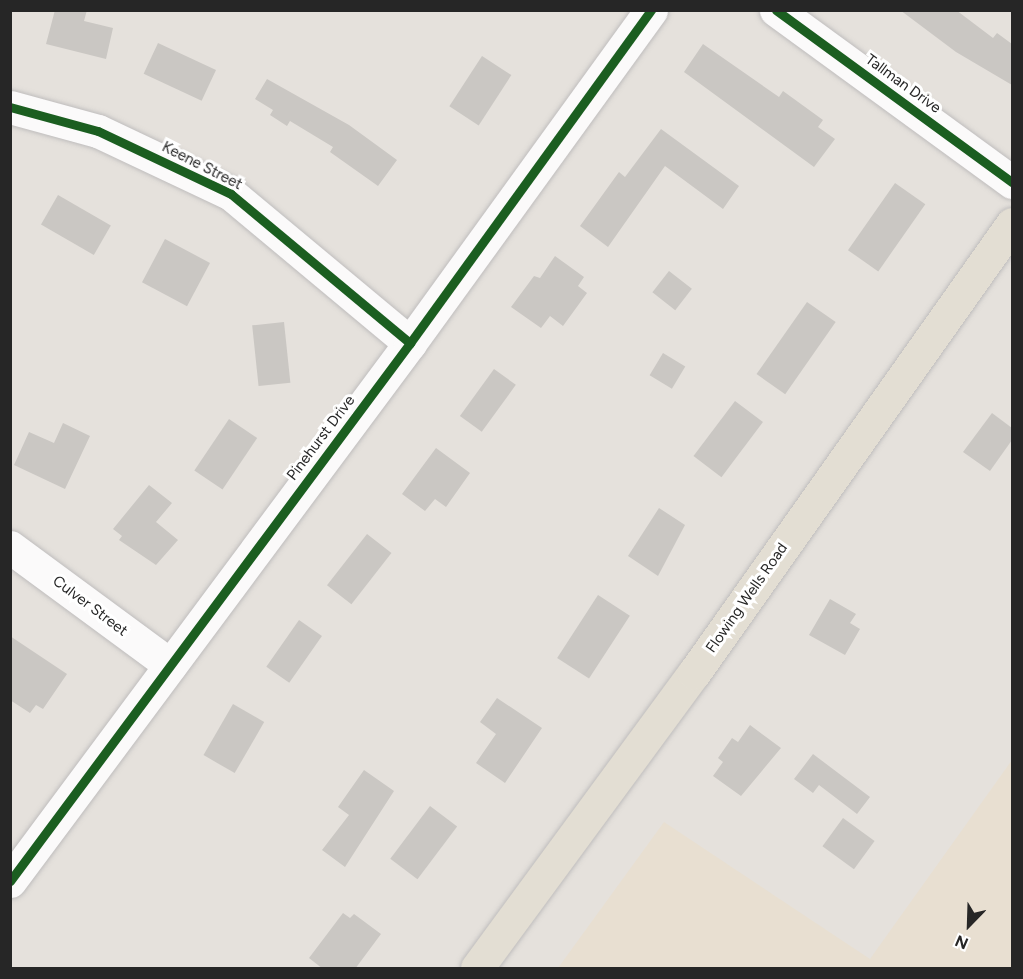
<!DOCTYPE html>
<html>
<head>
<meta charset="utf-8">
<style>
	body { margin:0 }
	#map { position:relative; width:1023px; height:979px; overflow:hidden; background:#e5e1dc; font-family:Figtree,sans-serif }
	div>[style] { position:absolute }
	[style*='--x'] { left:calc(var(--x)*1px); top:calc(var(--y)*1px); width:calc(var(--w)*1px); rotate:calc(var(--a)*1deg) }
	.education>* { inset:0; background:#e8dfd1 }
	.building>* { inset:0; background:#cac7c3; transform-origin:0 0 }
	.roads { filter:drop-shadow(0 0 2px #bfbdbd) drop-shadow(0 0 2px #bfbdbd) }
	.minor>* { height:33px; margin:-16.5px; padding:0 16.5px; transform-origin:16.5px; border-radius:16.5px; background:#fbfafa }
	.major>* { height:33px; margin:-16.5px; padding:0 16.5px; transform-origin:16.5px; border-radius:16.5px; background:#e3ded3 }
	.cycleway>* { height:9px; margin:-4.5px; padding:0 4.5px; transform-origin:4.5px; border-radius:4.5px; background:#1b5e20 }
	span { translate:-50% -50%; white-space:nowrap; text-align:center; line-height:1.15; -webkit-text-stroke:6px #fff; paint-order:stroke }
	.street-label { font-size:15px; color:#262626 }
	.frame { position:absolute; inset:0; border:12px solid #262626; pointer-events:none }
	.north { position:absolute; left:939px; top:895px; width:60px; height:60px; -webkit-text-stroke:4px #fff; paint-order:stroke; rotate:203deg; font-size:16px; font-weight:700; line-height:24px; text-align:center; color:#262626 }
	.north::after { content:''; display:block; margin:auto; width:21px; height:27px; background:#262626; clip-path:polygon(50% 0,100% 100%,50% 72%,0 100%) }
</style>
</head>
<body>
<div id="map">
	<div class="education">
		<div style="clip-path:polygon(1012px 760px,1012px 968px,558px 968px,664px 822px,870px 959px)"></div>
	</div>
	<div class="building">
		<div style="clip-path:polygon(55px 10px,87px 10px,84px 21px,113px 28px,106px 59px,46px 44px)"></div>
		<div style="clip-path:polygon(900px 10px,956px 10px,993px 38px,997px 33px,1012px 44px,1012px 85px,956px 52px)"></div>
		<div style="left:158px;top:43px;width:64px;height:34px;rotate:25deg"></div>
		<div style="clip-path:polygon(703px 44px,779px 97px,783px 91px,823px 120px,818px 127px,835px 139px,814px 167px,684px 72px)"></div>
		<div style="left:482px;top:56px;width:35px;height:60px;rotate:33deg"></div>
		<div style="clip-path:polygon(267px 79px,349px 125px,397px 160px,378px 186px,330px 152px,333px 147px,290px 121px,287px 126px,270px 115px,273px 110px,255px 99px)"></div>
		<div style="clip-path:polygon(661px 129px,739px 186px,723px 209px,665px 166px,608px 247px,580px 226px,619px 172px,625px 177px)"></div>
		<div style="left:895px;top:183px;width:37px;height:82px;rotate:35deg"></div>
		<div style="left:58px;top:195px;width:61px;height:34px;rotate:30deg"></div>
		<div style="left:165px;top:239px;width:51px;height:49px;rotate:28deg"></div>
		<div style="clip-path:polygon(555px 256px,584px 277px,578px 286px,587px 293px,563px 326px,550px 316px,541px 328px,511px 307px,534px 276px,540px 278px)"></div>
		<div style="left:669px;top:271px;width:29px;height:27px;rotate:38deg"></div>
		<div style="left:807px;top:302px;width:35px;height:88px;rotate:35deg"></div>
		<div style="left:284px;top:322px;width:61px;height:32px;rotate:84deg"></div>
		<div style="left:663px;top:353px;width:26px;height:26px;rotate:31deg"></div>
		<div style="left:494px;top:369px;width:27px;height:58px;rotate:36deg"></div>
		<div style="left:735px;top:401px;width:35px;height:69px;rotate:37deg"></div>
		<div style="clip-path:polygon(992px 413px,1012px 428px,1012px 440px,990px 471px,963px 452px)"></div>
		<div style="left:229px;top:419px;width:34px;height:62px;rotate:34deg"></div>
		<div style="clip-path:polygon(63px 423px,90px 436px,65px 489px,14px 465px,29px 432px,54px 443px)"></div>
		<div style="clip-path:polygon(436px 448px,470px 473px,446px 507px,435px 499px,425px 511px,402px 494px)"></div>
		<div style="clip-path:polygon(149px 485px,172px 503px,156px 522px,178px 540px,156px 565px,119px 540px,122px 536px,113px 529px)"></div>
		<div style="clip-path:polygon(659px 508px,685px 525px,658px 576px,628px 556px)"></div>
		<div style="left:367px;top:534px;width:31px;height:65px;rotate:38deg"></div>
		<div style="left:598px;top:595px;width:38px;height:75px;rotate:33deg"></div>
		<div style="clip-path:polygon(830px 599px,856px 614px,850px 623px,860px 629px,845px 655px,809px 635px)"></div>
		<div style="left:299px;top:620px;width:28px;height:57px;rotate:35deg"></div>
		<div style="clip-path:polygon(10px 636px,67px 674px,43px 709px,36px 705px,30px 713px,10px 700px)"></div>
		<div style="clip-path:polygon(497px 698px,542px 728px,505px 783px,476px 763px,496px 734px,480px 722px)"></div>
		<div style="left:233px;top:704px;width:36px;height:59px;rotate:30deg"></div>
		<div style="clip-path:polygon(750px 725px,781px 748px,741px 796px,713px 776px,723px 762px,718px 758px,732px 738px,738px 742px)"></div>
		<div style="clip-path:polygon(813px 754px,870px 797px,857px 814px,819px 785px,813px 793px,794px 779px)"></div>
		<div style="clip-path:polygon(364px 770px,394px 791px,345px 867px,322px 850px,349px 815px,338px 807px)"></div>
		<div style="left:430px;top:806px;width:34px;height:66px;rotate:37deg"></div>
		<div style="left:843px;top:818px;width:39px;height:35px;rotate:36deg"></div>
		<div style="clip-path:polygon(343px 913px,350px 918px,354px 914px,381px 934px,355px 969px,323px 969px,309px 958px)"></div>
	</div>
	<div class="roads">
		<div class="minor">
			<div style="--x:776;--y:10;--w:292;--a:36.1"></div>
			<div style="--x:10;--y:107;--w:91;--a:15.3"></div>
			<div style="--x:98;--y:131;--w:147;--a:25.3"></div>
			<div style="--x:231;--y:194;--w:233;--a:39.8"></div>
			<div style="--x:10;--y:547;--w:199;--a:36.4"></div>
			<div style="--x:10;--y:881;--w:670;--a:-53.37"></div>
			<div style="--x:410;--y:343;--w:411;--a:-54.1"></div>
		</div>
		<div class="major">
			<div style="--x:477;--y:968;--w:366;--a:-53.7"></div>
			<div style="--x:694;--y:673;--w:550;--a:-54.69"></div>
		</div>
	</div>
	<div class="cycleway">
		<div style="--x:776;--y:10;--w:292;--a:36.1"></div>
		<div style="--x:10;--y:107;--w:91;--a:15.3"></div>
		<div style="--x:98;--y:131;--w:147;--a:25.3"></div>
		<div style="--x:231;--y:194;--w:233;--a:39.8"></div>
		<div style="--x:10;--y:881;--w:670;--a:-53.37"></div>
		<div style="--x:410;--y:343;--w:411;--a:-54.1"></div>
	</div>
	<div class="street-label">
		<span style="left:903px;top:84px;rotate:36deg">Tallman Drive</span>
		<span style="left:202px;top:166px;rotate:27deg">Keene Street</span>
		<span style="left:321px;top:438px;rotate:-53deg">Pinehurst Drive</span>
		<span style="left:747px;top:598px;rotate:-55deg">Flowing Wells Road</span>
		<span style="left:90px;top:606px;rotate:37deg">Culver Street</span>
	</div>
	<div class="frame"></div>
	<div class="north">N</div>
</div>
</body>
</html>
